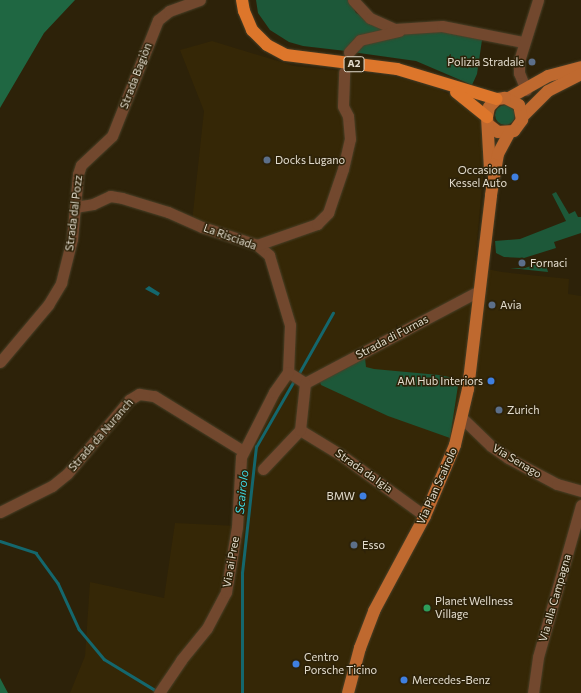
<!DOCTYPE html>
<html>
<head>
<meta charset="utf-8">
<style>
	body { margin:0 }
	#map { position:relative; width:581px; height:693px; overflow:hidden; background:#2d2209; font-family:Commissioner,sans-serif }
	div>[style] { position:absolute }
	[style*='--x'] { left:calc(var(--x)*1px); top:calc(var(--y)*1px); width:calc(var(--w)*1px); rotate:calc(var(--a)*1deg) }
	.built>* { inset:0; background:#352706 }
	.green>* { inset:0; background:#1d5839 }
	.round { border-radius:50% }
	.forest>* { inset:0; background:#1f6742 }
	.water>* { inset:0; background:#14676d }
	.stream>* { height:2.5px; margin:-1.25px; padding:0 1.25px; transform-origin:1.25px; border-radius:1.25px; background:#14676d }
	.roads { filter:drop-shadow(0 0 1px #4a4028) drop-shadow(0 0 1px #4a4028) }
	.minor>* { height:11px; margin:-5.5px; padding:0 5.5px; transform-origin:5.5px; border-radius:5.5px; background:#72482e }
	.major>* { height:12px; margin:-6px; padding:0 6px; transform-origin:6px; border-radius:6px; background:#bf692f }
	.highway>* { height:12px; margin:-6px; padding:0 6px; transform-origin:6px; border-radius:6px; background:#dd762b }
	.dots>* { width:11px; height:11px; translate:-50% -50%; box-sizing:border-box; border:2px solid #2d2209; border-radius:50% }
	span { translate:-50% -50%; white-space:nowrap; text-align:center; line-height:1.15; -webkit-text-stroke:3px #2d2209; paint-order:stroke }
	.shield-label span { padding:1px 3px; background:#2d2209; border:1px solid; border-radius:3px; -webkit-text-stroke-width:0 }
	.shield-label { font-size:10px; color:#e3dccd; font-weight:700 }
	.poi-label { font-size:11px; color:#e3dccd }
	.right { translate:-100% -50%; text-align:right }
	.left { translate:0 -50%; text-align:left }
	.street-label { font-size:11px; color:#e3dccd }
	.water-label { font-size:12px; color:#3fd7e1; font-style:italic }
</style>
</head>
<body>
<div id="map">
	<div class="built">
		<div style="clip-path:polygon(212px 41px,294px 66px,392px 76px,434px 87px,459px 99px,482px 120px,487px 136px,475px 261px,482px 260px,481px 268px,502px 272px,569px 279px,568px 294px,581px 296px,581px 693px,70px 693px,85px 656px,90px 582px,164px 598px,175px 523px,237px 526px,243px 451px,288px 372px,290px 325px,269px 255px,192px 222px,204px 111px,180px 50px)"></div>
	</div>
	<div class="green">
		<div style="clip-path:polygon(256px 0,349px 0,356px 13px,392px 30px,346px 51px,303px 46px,289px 42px,270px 30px,258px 13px)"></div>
		<div style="clip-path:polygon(427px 28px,482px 40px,477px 74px,472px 85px,416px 61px,352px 52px,361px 42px)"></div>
		<div class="round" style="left:495px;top:105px;width:20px;height:20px"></div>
		<div style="clip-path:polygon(556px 192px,569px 214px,575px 211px,578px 217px,581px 217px,581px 233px,554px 242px,556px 248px,524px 258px,504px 257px,496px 253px,495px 241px,520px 239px,566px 221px,552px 194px)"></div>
		<div style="clip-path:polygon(545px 261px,548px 272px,510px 268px,525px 268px)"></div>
		<div style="clip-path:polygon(365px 358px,366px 367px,374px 369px,439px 375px,459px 379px,450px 438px,388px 416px,321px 385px,320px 382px)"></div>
	</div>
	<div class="forest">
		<div style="clip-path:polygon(0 0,75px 0,44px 33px,0 108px)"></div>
		<div style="clip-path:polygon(0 678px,8px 693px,0 693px)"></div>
	</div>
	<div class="water">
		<div style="clip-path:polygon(149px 286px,160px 293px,158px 296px,145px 289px)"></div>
	</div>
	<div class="stream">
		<div style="--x:298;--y:375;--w:71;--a:-60.6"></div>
		<div style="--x:0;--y:541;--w:38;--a:18"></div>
		<div style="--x:36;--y:553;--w:37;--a:54"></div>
		<div style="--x:58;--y:583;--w:51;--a:65.5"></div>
		<div style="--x:79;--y:629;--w:39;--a:50"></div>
		<div style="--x:104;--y:659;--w:60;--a:31.3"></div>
		<div style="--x:242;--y:693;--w:120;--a:-90"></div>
		<div style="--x:242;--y:573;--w:127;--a:-83.7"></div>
		<div style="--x:256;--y:447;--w:78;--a:-60.2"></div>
	</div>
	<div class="roads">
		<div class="minor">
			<div style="--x:353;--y:0;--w:25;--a:47"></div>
			<div style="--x:370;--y:18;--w:27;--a:24"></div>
			<div style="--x:395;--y:29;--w:47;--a:-3.7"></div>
			<div style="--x:442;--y:26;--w:83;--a:11.2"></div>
			<div style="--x:349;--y:52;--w:16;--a:-47"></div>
			<div style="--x:360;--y:40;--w:40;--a:-13"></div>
			<div style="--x:526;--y:90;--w:18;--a:-112"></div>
			<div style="--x:519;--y:73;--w:12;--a:-90"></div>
			<div style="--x:519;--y:61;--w:64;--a:-72.7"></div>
			<div style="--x:75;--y:207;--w:18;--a:-9"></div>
			<div style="--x:93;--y:204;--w:19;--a:-25"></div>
			<div style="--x:110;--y:196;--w:12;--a:9"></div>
			<div style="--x:122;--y:198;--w:48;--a:16.9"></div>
			<div style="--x:168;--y:212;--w:37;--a:24"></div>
			<div style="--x:202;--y:227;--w:58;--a:18.1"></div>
			<div style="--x:257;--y:245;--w:16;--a:40"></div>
			<div style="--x:269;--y:255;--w:73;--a:73.3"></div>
			<div style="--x:290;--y:325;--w:47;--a:92.4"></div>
			<div style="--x:257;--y:245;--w:64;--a:-19.3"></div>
			<div style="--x:317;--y:224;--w:16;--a:-45"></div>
			<div style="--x:328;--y:213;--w:46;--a:-71.2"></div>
			<div style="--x:343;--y:169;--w:31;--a:-77"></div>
			<div style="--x:350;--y:139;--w:23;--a:-95"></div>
			<div style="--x:348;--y:116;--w:11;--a:-117"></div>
			<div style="--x:343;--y:106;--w:34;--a:-88"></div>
			<div style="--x:0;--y:362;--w:75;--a:-49.9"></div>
			<div style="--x:48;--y:305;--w:26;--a:-59"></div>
			<div style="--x:61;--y:283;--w:45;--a:-76"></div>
			<div style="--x:72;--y:239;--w:65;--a:-84.7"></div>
			<div style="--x:78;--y:174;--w:9;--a:-72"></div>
			<div style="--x:81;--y:165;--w:42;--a:-43.1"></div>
			<div style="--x:112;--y:136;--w:125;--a:-68.4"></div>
			<div style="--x:158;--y:20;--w:14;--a:-39"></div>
			<div style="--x:169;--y:11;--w:33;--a:-20"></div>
			<div style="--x:288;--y:372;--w:20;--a:33"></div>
			<div style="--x:305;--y:383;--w:197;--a:-27.9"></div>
			<div style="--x:462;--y:418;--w:40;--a:44"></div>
			<div style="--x:491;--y:446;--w:21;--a:35"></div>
			<div style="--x:508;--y:458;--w:55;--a:28"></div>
			<div style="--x:557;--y:484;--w:25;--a:16"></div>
			<div style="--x:300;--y:430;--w:48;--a:31.4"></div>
			<div style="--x:341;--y:455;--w:104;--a:36"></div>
			<div style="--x:263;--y:469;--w:54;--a:-46.5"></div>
			<div style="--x:300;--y:430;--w:47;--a:-83.9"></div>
			<div style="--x:0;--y:512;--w:58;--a:-26.6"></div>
			<div style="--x:52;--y:486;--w:19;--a:-39"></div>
			<div style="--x:67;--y:474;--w:97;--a:-50"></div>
			<div style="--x:129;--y:400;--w:12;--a:-31"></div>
			<div style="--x:139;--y:394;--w:15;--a:8"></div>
			<div style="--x:154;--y:396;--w:105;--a:31.7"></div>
			<div style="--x:159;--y:693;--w:40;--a:-56"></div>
			<div style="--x:181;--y:660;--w:41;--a:-50.9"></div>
			<div style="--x:207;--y:628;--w:41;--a:-62.2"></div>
			<div style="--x:226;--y:592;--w:66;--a:-80.4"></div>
			<div style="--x:237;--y:527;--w:70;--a:-86.7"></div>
			<div style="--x:241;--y:457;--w:73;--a:-63.1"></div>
			<div style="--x:274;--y:392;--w:24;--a:-55"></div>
			<div style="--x:533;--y:693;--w:36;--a:-82"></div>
			<div style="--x:538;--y:657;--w:158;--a:-74.2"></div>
		</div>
		<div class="major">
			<div style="--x:509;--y:98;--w:45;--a:-29.4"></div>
			<div style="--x:548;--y:76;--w:34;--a:-15"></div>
			<div style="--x:523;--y:116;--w:35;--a:-45"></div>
			<div style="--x:548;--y:91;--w:37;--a:-27"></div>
			<div style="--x:489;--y:125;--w:11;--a:38"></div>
			<div style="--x:498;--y:132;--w:16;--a:-4"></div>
			<div style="--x:514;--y:131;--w:14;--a:-54"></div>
			<div style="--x:522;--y:120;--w:15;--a:-101"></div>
			<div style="--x:519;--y:105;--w:16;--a:-153"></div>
			<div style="--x:505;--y:98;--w:8;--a:173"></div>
			<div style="--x:497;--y:99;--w:11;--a:135"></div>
			<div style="--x:489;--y:107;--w:10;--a:101"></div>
			<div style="--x:487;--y:117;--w:52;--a:86.7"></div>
			<div style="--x:348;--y:693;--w:47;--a:-75.1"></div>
			<div style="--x:360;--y:648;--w:40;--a:-69"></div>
			<div style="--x:374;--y:611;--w:108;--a:-61.8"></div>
			<div style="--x:425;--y:516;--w:77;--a:-67.1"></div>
			<div style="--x:455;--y:445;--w:57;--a:-76.9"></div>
			<div style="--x:468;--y:389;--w:195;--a:-83.2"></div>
			<div style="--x:491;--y:195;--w:42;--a:-80.3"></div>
			<div style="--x:498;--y:154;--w:24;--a:-62"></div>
		</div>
		<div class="highway">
			<div style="--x:242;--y:0;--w:11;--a:80"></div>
			<div style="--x:244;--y:11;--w:21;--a:67"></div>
			<div style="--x:252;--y:30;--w:21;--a:45"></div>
			<div style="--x:267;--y:45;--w:21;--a:28"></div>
			<div style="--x:286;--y:55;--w:112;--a:7.2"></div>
			<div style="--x:397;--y:69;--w:104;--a:16.7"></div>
			<div style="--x:456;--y:92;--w:40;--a:39"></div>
		</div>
	</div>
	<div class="dots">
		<div style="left:532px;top:62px;background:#5c6f8a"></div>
		<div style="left:267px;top:160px;background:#5c6f8a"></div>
		<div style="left:515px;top:177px;background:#3f7fe0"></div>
		<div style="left:522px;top:263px;background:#5c6f8a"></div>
		<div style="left:492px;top:305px;background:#5c6f8a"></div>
		<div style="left:491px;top:381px;background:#3f7fe0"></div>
		<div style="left:499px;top:410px;background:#5c6f8a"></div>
		<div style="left:363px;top:496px;background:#3f7fe0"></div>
		<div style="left:354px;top:545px;background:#5c6f8a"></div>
		<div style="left:427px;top:608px;background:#2e9e5b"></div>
		<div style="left:296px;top:664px;background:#3f7fe0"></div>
		<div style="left:404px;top:680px;background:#3f7fe0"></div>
	</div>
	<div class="shield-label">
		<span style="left:354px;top:64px">A2</span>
	</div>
	<div class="poi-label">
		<span class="right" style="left:524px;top:62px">Polizia Stradale</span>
		<span class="left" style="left:275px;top:160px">Docks Lugano</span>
		<span class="right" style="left:507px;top:177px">Occasioni<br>Kessel Auto</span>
		<span class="left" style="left:530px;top:263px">Fornaci</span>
		<span class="left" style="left:500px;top:305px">Avia</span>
		<span class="right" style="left:483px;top:381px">AM Hub Interiors</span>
		<span class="left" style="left:507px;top:410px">Zurich</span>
		<span class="right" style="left:355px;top:496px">BMW</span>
		<span class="left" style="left:362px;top:545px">Esso</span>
		<span class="left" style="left:435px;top:608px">Planet Wellness<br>Village</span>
		<span class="left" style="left:304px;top:664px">Centro<br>Porsche Ticino</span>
		<span class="left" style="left:412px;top:680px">Mercedes-Benz</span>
	</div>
	<div class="street-label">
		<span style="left:136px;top:76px;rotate:-69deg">Strada Bagiòn</span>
		<span style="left:74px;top:213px;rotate:-83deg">Strada dal Pozz</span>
		<span style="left:230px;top:237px;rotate:20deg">La Risciada</span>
		<span style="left:392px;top:337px;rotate:-28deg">Strada di Furnas</span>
		<span style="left:101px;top:435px;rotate:-49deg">Strada da Nuranch</span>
		<span style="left:517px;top:461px;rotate:31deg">Via Senago</span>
		<span style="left:364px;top:471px;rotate:35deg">Strada da Igia</span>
		<span style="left:437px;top:486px;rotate:-66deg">Via Pian Scairolo</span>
		<span style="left:231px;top:562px;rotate:-80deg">Via ai Pree</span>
		<span style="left:555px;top:598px;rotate:-74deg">Via alla Campagna</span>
	</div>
	<div class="water-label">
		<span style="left:242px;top:492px;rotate:-84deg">Scairolo</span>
	</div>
</div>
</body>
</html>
